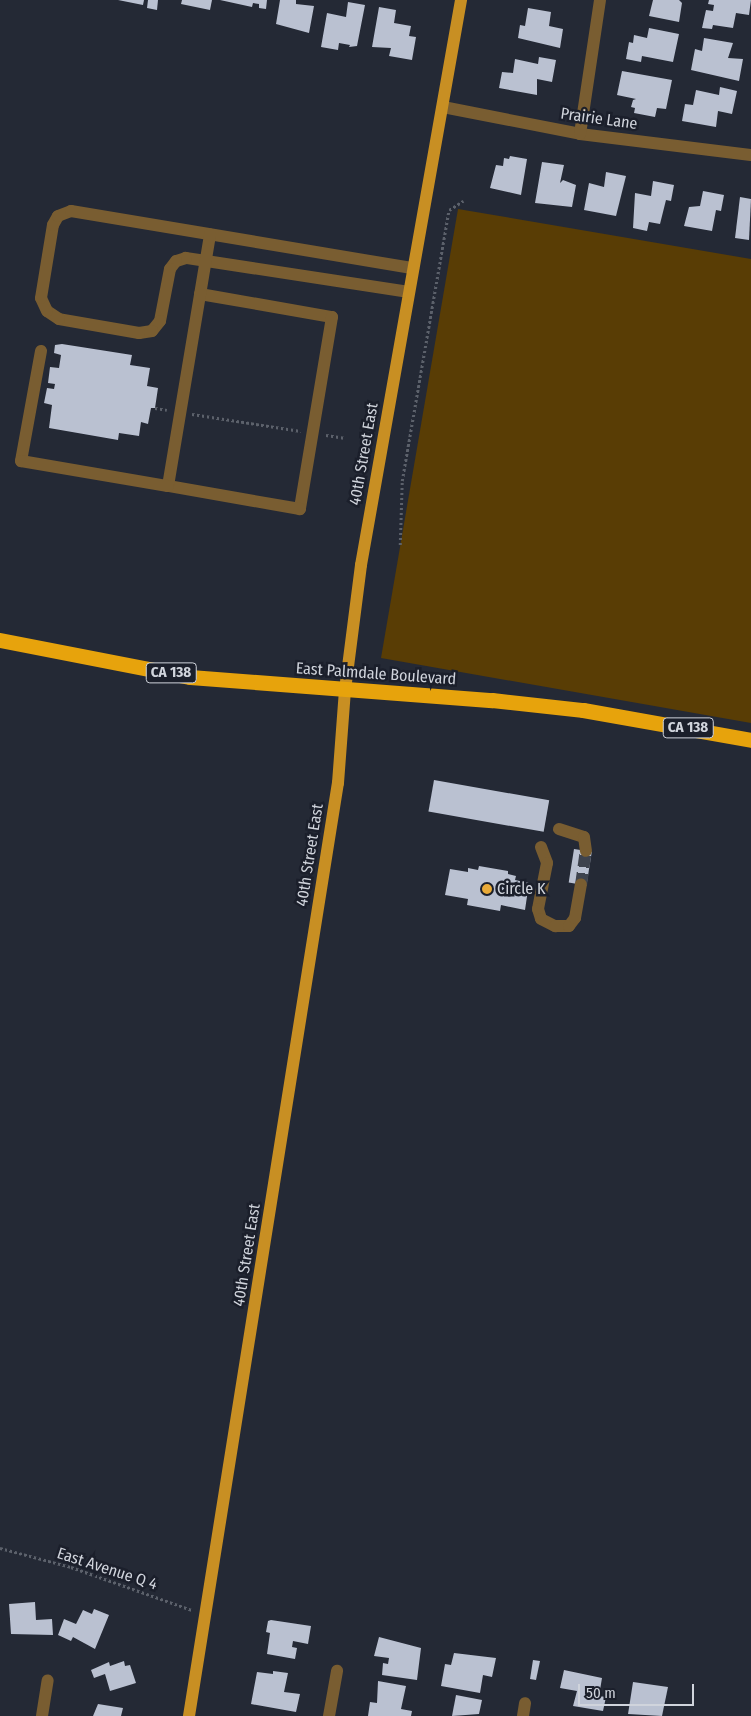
<!DOCTYPE html>
<html>
<head>
<meta charset="utf-8">
<style>
	body { margin:0 }
	#map { position:relative; width:751px; height:1716px; overflow:hidden; background:#242935; font-family:"Fira Sans Condensed",sans-serif }
	div>[style] { position:absolute }
	[style*='--x'] { left:calc(var(--x)*1px); top:calc(var(--y)*1px); width:calc(var(--w)*1px); rotate:calc(var(--a)*1deg) }
	.green>* { inset:0; background:#593d05 }
	.building>* { inset:0; background:#bac1d1; transform-origin:0 0 }
	.minor-tunnel>* { height:12px; margin-top:-6px; transform-origin:0; background:repeating-linear-gradient(90deg,#3e434e 0 12px,transparent 0 18px) }
	.path>* { height:2.5px; margin-top:-1.25px; transform-origin:0; background:repeating-linear-gradient(90deg,#5c616b 0 2.5px,transparent 0 5px) }
	.minor>* { height:12px; margin:-6px; padding:0 6px; transform-origin:6px; border-radius:6px; background:#795d31 }
	.major>* { height:12px; margin:-6px; padding:0 6px; transform-origin:6px; border-radius:6px; background:#c88f23 }
	.highway>* { height:15px; margin:-7.5px; padding:0 7.5px; transform-origin:7.5px; border-radius:7.5px; background:#e7a30c }
	.dots>* { width:14px; height:14px; translate:-50% -50%; box-sizing:border-box; border:2px solid #1b1f2b; border-radius:50% }
	span { translate:-50% -50%; white-space:nowrap; text-align:center; line-height:1.15; -webkit-text-stroke:5px #1b1f2b; paint-order:stroke }
	.shield-label span { padding:1px 4px; background:#1b1f2b; border:1px solid; border-radius:4px; -webkit-text-stroke-width:0 }
	.shield-label { font-size:15px; color:#d0d4dc; font-weight:700 }
	.street-label { font-size:16px; color:#d0d4dc }
	.poi-label { font-size:16px; color:#d0d4dc }
	.left { translate:0 -50%; text-align:left }
	.scale { position:absolute; left:578px; top:1684px; width:116px; height:22px; box-sizing:border-box; border:2px solid #d0d4dc; border-top:0; padding-left:6px; font-size:15px; line-height:18px; white-space:nowrap; color:#d0d4dc; -webkit-text-stroke:4px #1b1f2b; paint-order:stroke }
</style>
</head>
<body>
<div id="map">
	<div class="green">
		<div style="clip-path:polygon(458px 209px,751px 259px,751px 723px,381px 658px)"></div>
	</div>
	<div class="building">
		<div style="clip-path:polygon(118px 0,144px 0,143px 5px)"></div>
		<div style="clip-path:polygon(148px 0,158px 0,157px 10px,147px 8px)"></div>
		<div style="clip-path:polygon(182px 0,212px 0,210px 10px,181px 4px)"></div>
		<div style="clip-path:polygon(220px 0,267px 0,266px 9px,259px 8px,259px 4px,253px 3px,252px 7px)"></div>
		<div style="clip-path:polygon(280px 0,296px 0,296px 4px,314px 6px,309px 33px,276px 24px)"></div>
		<div style="clip-path:polygon(653px 0,679px 0,682px 3px,679px 22px,649px 16px)"></div>
		<div style="clip-path:polygon(709px 0,751px 0,749px 15px,736px 13px,733px 28px,713px 25px,712px 29px,702px 28px,706px 10px,713px 11px,714px 5px,708px 4px)"></div>
		<div style="clip-path:polygon(348px 2px,365px 5px,357px 46px,349px 47px,350px 45px,339px 43px,338px 50px,321px 47px,327px 13px,346px 17px)"></div>
		<div style="clip-path:polygon(379px 7px,396px 10px,394px 23px,411px 26px,409px 36px,416px 37px,412px 60px,389px 56px,391px 48px,372px 47px)"></div>
		<div style="clip-path:polygon(528px 8px,551px 12px,549px 26px,563px 29px,560px 48px,518px 38px,520px 25px,525px 26px)"></div>
		<div style="clip-path:polygon(649px 28px,679px 34px,673px 62px,642px 56px,641px 62px,626px 59px,629px 42px,633px 43px,634px 35px,647px 38px)"></div>
		<div style="clip-path:polygon(704px 38px,733px 43px,728px 58px,743px 59px,739px 81px,691px 70px,695px 49px,702px 51px)"></div>
		<div style="clip-path:polygon(539px 57px,556px 60px,552px 82px,537px 79px,537px 95px,499px 88px,502px 72px,513px 73px,515px 59px,538px 64px)"></div>
		<div style="clip-path:polygon(622px 71px,672px 80px,666px 109px,657px 108px,655px 117px,634px 113px,635px 108px,631px 107px,633px 100px,636px 99px,617px 95px)"></div>
		<div style="clip-path:polygon(720px 87px,737px 91px,732px 114px,718px 111px,716px 127px,682px 121px,685px 104px,693px 105px,696px 90px,719px 95px)"></div>
		<div style="clip-path:polygon(510px 156px,527px 159px,521px 195px,490px 188px,496px 165px,503px 166px,504px 158px,509px 159px)"></div>
		<div style="clip-path:polygon(542px 162px,564px 165px,560px 183px,563px 180px,576px 185px,572px 207px,535px 203px)"></div>
		<div style="clip-path:polygon(606px 172px,626px 176px,616px 216px,584px 210px,589px 183px,604px 187px)"></div>
		<div style="clip-path:polygon(653px 181px,674px 185px,671px 201px,666px 200px,660px 224px,649px 222px,647px 231px,633px 228px,635px 193px,651px 196px)"></div>
		<div style="clip-path:polygon(703px 191px,724px 195px,721px 211px,716px 210px,712px 231px,684px 226px,689px 207px,700px 206px)"></div>
		<div style="clip-path:polygon(740px 197px,751px 199px,749px 240px,735px 238px)"></div>
		<div style="clip-path:polygon(62px 344px,132px 355px,130px 365px,150px 368px,147px 386px,158px 388px,155px 408px,151px 408px,148px 424px,141px 422px,139px 436px,119px 433px,118px 440px,49px 428px,52px 405px,44px 403px,47px 388px,54px 389px,55px 384px,48px 383px,50px 367px,59px 368px,61px 355px,54px 353px,55px 345px)"></div>
		<div style="left:434px;top:780px;width:117px;height:32px;rotate:10deg"></div>
		<div style="left:574px;top:849px;width:18px;height:34px;rotate:9deg"></div>
		<div style="clip-path:polygon(479px 866px,508px 871px,508px 874px,516px 876px,515px 880px,529px 883px,525px 910px,501px 905px,500px 911px,467px 905px,468px 899px,445px 895px,450px 869px,468px 872px,468px 868px,478px 870px)"></div>
		<div style="clip-path:polygon(35px 1602px,36px 1620px,52px 1619px,53px 1635px,11px 1634px,9px 1604px)"></div>
		<div style="clip-path:polygon(94px 1609px,109px 1615px,95px 1649px,73px 1637px,71px 1641px,58px 1635px,64px 1619px,76px 1624px,83px 1610px,92px 1614px)"></div>
		<div style="clip-path:polygon(271px 1620px,311px 1626px,308px 1644px,293px 1641px,292px 1647px,297px 1648px,295px 1659px,267px 1654px,270px 1633px,266px 1632px,268px 1621px)"></div>
		<div style="clip-path:polygon(379px 1637px,421px 1648px,417px 1680px,382px 1675px,383px 1663px,388px 1664px,389px 1658px,374px 1656px)"></div>
		<div style="clip-path:polygon(454px 1653px,496px 1658px,492px 1677px,483px 1675px,480px 1693px,441px 1686px,445px 1664px,451px 1665px)"></div>
		<div style="clip-path:polygon(533px 1660px,540px 1661px,536px 1680px,530px 1679px)"></div>
		<div style="clip-path:polygon(124px 1661px,125px 1666px,130px 1665px,136px 1683px,110px 1691px,105px 1674px,94px 1678px,91px 1670px,109px 1662px,110px 1666px)"></div>
		<div style="clip-path:polygon(564px 1670px,602px 1678px,599px 1696px,606px 1697px,603px 1711px,573px 1706px,577px 1691px,560px 1688px)"></div>
		<div style="clip-path:polygon(273px 1671px,288px 1673px,284px 1692px,300px 1694px,296px 1712px,251px 1704px,257px 1672px,273px 1674px)"></div>
		<div style="clip-path:polygon(378px 1681px,406px 1686px,401px 1709px,412px 1711px,411px 1716px,368px 1716px,370px 1702px,377px 1703px)"></div>
		<div style="clip-path:polygon(633px 1682px,668px 1687px,662px 1716px,628px 1714px)"></div>
		<div style="clip-path:polygon(456px 1695px,482px 1700px,479px 1714px,452px 1716px)"></div>
		<div style="clip-path:polygon(98px 1704px,123px 1708px,121px 1716px,93px 1716px)"></div>
	</div>
	<div class="minor-tunnel">
		<div style="--x:581;--y:885;--w:34;--a:-82"></div>
	</div>
	<div class="path">
		<div style="--x:155;--y:408;--w:12;--a:9"></div>
		<div style="--x:192;--y:414;--w:110;--a:8.9"></div>
		<div style="--x:326;--y:435;--w:18;--a:9"></div>
		<div style="--x:400;--y:545;--w:64;--a:-88.2"></div>
		<div style="--x:402;--y:481;--w:275;--a:-80.2"></div>
		<div style="--x:449;--y:210;--w:17;--a:-33"></div>
		<div style="--x:0;--y:1548;--w:73;--a:15"></div>
		<div style="--x:71;--y:1567;--w:128;--a:19.6"></div>
	</div>
	<div class="minor">
		<div style="--x:443;--y:107;--w:140;--a:11.1"></div>
		<div style="--x:580;--y:134;--w:172;--a:7"></div>
		<div style="--x:580;--y:134;--w:135;--a:-81.5"></div>
		<div style="--x:409;--y:292;--w:226;--a:-171.3"></div>
		<div style="--x:186;--y:258;--w:10;--a:163"></div>
		<div style="--x:176;--y:261;--w:10;--a:127"></div>
		<div style="--x:170;--y:269;--w:53;--a:100.9"></div>
		<div style="--x:160;--y:321;--w:13;--a:129"></div>
		<div style="--x:152;--y:331;--w:13;--a:171"></div>
		<div style="--x:139;--y:333;--w:81;--a:-170.1"></div>
		<div style="--x:59;--y:319;--w:14;--a:-146"></div>
		<div style="--x:47;--y:311;--w:14;--a:-115"></div>
		<div style="--x:41;--y:298;--w:74;--a:-80.7"></div>
		<div style="--x:53;--y:225;--w:10;--a:-61"></div>
		<div style="--x:58;--y:216;--w:14;--a:-21"></div>
		<div style="--x:71;--y:211;--w:347;--a:9.5"></div>
		<div style="--x:200;--y:294;--w:134;--a:9.9"></div>
		<div style="--x:332;--y:317;--w:195;--a:99.5"></div>
		<div style="--x:300;--y:509;--w:134;--a:-170.1"></div>
		<div style="--x:168;--y:486;--w:255;--a:-80.5"></div>
		<div style="--x:41;--y:351;--w:112;--a:100.3"></div>
		<div style="--x:21;--y:461;--w:149;--a:9.7"></div>
		<div style="--x:559;--y:829;--w:26;--a:18"></div>
		<div style="--x:584;--y:837;--w:14;--a:82"></div>
		<div style="--x:541;--y:847;--w:17;--a:69"></div>
		<div style="--x:547;--y:863;--w:47;--a:101.1"></div>
		<div style="--x:538;--y:909;--w:10;--a:73"></div>
		<div style="--x:541;--y:919;--w:16;--a:27"></div>
		<div style="--x:555;--y:926;--w:14;--a:0"></div>
		<div style="--x:569;--y:926;--w:10;--a:-53"></div>
		<div style="--x:575;--y:918;--w:34;--a:-80"></div>
		<div style="--x:42;--y:1716;--w:36;--a:-81"></div>
		<div style="--x:329;--y:1716;--w:46;--a:-79.9"></div>
		<div style="--x:523;--y:1716;--w:13;--a:-81"></div>
	</div>
	<div class="major">
		<div style="--x:189;--y:1716;--w:945;--a:-80.93"></div>
		<div style="--x:338;--y:783;--w:93;--a:-85.7"></div>
		<div style="--x:345;--y:690;--w:126;--a:-82.7"></div>
		<div style="--x:361;--y:565;--w:574;--a:-79.96"></div>
	</div>
	<div class="highway">
		<div style="--x:0;--y:640;--w:194;--a:11"></div>
		<div style="--x:190;--y:677;--w:303;--a:4.4"></div>
		<div style="--x:492;--y:700;--w:92;--a:6.3"></div>
		<div style="--x:583;--y:710;--w:171;--a:10.1"></div>
	</div>
	<div class="dots">
		<div style="left:487px;top:889px;background:#e9aa38"></div>
	</div>
	<div class="shield-label">
		<span style="left:171px;top:673px">CA 138</span>
		<span style="left:688px;top:728px">CA 138</span>
	</div>
	<div class="street-label">
		<span style="left:599px;top:119px;rotate:8deg">Prairie Lane</span>
		<span style="left:364px;top:454px;rotate:-80deg">40th Street East</span>
		<span style="left:376px;top:674px;rotate:4deg">East Palmdale Boulevard</span>
		<span style="left:310px;top:855px;rotate:-81deg">40th Street East</span>
		<span style="left:247px;top:1255px;rotate:-81deg">40th Street East</span>
		<span style="left:107px;top:1569px;rotate:18deg">East Avenue Q 4</span>
	</div>
	<div class="poi-label">
		<span class="left" style="left:497px;top:889px">Circle K</span>
	</div>
	<div class="scale">50 m</div>
</div>
</body>
</html>
